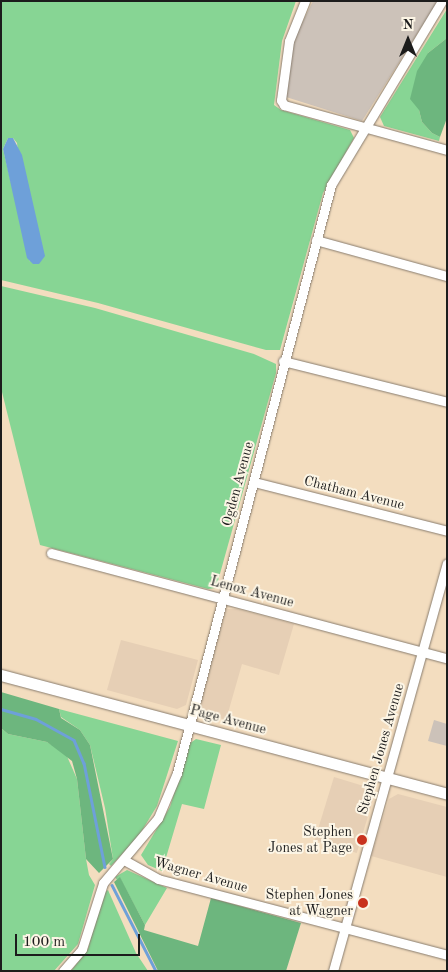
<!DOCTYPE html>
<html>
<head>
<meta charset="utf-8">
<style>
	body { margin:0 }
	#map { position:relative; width:448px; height:972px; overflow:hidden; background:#f3ddbf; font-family:"Old Standard TT",serif }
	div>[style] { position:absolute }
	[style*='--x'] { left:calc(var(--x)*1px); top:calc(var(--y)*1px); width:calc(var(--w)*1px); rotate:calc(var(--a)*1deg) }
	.built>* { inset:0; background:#e6cfb5; transform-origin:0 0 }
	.industrial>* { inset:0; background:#ccc2b9 }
	.green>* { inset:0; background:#87d594 }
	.forest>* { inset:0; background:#6db67e }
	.water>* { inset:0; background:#6ea0d9 }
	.stream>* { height:2.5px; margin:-1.25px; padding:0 1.25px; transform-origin:1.25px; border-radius:1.25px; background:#6ea0d9 }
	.roads { filter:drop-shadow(0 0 1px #887c6e) drop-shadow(0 0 1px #887c6e) }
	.minor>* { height:9px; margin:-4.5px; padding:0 4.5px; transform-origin:4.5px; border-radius:4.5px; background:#fff }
	.major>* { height:11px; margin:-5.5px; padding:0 5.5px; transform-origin:5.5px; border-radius:5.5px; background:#fff }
	.dots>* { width:14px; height:14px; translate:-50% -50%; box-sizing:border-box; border:2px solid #fcf5e5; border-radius:50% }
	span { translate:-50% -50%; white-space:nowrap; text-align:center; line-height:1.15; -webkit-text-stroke:4px #fcf5e5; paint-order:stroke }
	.street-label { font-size:14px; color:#1c1c1c }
	.poi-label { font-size:14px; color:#1c1c1c }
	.right { translate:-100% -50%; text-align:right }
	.frame { position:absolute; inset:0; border:2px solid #1c1c1c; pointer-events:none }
	.north { position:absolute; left:383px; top:15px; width:50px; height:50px; -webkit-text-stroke:4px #fcf5e5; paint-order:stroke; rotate:0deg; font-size:14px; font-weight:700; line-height:20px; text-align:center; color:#1c1c1c }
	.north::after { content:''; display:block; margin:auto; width:18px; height:22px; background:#1c1c1c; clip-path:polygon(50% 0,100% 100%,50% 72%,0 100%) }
	.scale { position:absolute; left:15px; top:934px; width:125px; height:22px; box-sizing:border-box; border:2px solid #1c1c1c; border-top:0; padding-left:6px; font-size:15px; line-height:18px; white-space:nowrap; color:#1c1c1c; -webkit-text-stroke:4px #fcf5e5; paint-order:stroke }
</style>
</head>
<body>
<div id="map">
	<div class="built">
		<div style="clip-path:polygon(226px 609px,237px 609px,294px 624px,279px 675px,242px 664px,226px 720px,204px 713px,199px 706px)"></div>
		<div style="clip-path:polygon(121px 640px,198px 660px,186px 705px,177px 709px,107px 690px)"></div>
		<div style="left:334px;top:777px;width:44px;height:66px;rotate:17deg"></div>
		<div style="clip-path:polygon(398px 794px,447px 807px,447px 877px,371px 856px,389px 799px)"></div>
	</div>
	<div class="industrial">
		<div style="clip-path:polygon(313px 1px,438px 1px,362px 121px,286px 97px,292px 43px)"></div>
		<div style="clip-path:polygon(434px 720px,447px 724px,447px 746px,428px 741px)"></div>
	</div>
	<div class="green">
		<div style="clip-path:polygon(evenodd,1px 1px,296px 1px,282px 41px,274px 105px,281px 110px,350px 130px,354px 138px,323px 193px,280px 350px,266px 350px,98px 303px,1px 280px,1px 1px,8px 138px,13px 138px,17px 143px,30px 262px,3px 149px,8px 138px)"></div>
		<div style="clip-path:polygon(447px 9px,447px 38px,428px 53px,419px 110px,422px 122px,432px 133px,440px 137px,439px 141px,384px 126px,380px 117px)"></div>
		<div style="clip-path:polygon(1px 286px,95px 308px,254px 354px,276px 364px,276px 373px,216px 588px,208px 589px,40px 545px,1px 388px)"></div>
		<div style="clip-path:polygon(59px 709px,178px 741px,157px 806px,138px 837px,111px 866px,109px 864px,113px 859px,105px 808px,90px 745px,80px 730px,61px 717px)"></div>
		<div style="clip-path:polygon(1px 728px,8px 734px,47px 742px,66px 754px,77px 779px,86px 859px,89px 875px,95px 885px,78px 944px,54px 971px,1px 971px)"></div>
		<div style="clip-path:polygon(196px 739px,221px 745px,204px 809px,182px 804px,162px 871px,148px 865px,141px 855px,170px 807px,189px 744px)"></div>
		<div style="clip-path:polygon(127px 870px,167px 888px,145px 925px,120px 878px,117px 880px,115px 877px)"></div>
		<div style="clip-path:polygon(108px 890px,136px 953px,148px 971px,71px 971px,88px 949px,102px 894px)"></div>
	</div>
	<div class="forest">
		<div style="clip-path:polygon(447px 38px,447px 118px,440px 137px,432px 133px,422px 122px,419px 110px,410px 99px,417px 71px,428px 53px)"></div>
		<div style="clip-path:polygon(1px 692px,59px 709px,61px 718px,80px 730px,90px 745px,113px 859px,99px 873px,86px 859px,77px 779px,72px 761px,47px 742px,8px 734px,1px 728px)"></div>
		<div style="clip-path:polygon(120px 877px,145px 925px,144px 930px,198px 946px,211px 898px,301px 923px,286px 971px,158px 971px,114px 882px)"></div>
	</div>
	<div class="water">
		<div style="clip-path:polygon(8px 138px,13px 138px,22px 155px,45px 256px,39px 264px,33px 264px,27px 258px,3px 149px)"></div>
	</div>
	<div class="stream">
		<div style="--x:1;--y:709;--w:36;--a:16"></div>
		<div style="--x:36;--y:719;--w:43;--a:28.9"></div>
		<div style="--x:74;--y:740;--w:25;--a:67"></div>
		<div style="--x:84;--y:763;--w:106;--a:78.6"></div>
		<div style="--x:112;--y:885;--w:97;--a:62.9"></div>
	</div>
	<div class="roads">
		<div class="minor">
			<div style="--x:305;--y:1;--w:43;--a:111.8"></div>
			<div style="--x:289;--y:41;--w:60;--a:97.7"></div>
			<div style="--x:281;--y:100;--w:6;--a:59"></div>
			<div style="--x:284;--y:105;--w:169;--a:15.4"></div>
			<div style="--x:316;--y:240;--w:136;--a:15.4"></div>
			<div style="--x:283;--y:361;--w:169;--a:14"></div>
			<div style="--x:254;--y:482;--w:199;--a:14.2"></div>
			<div style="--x:51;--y:553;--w:410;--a:14.9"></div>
			<div style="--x:124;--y:860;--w:39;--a:29"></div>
			<div style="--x:158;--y:879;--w:299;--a:14.7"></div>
			<div style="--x:63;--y:971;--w:29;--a:-49"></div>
			<div style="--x:82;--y:949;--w:69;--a:-72.3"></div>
			<div style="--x:103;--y:883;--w:85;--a:-49.8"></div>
			<div style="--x:158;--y:818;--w:49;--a:-67.1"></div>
			<div style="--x:177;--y:773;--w:608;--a:-75.32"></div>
			<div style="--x:331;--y:185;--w:215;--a:-58.9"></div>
			<div style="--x:333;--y:971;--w:423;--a:-74.4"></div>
		</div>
		<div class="major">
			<div style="--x:1;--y:675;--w:462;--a:14.9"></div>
		</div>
	</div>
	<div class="dots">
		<div style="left:362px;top:840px;background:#c8321e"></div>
		<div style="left:363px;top:903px;background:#c8321e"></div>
	</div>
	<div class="street-label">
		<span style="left:238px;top:484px;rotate:-75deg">Ogden Avenue</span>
		<span style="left:354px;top:493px;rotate:14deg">Chatham Avenue</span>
		<span style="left:252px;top:592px;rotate:15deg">Lenox Avenue</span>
		<span style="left:228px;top:720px;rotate:15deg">Page Avenue</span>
		<span style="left:381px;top:749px;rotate:-74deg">Stephen Jones Avenue</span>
		<span style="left:201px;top:875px;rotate:16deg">Wagner Avenue</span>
	</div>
	<div class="poi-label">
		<span class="right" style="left:352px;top:840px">Stephen<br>Jones at Page</span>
		<span class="right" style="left:353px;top:903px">Stephen Jones<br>at Wagner</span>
	</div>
	<div class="frame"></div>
	<div class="north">N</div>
	<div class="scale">100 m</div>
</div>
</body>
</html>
